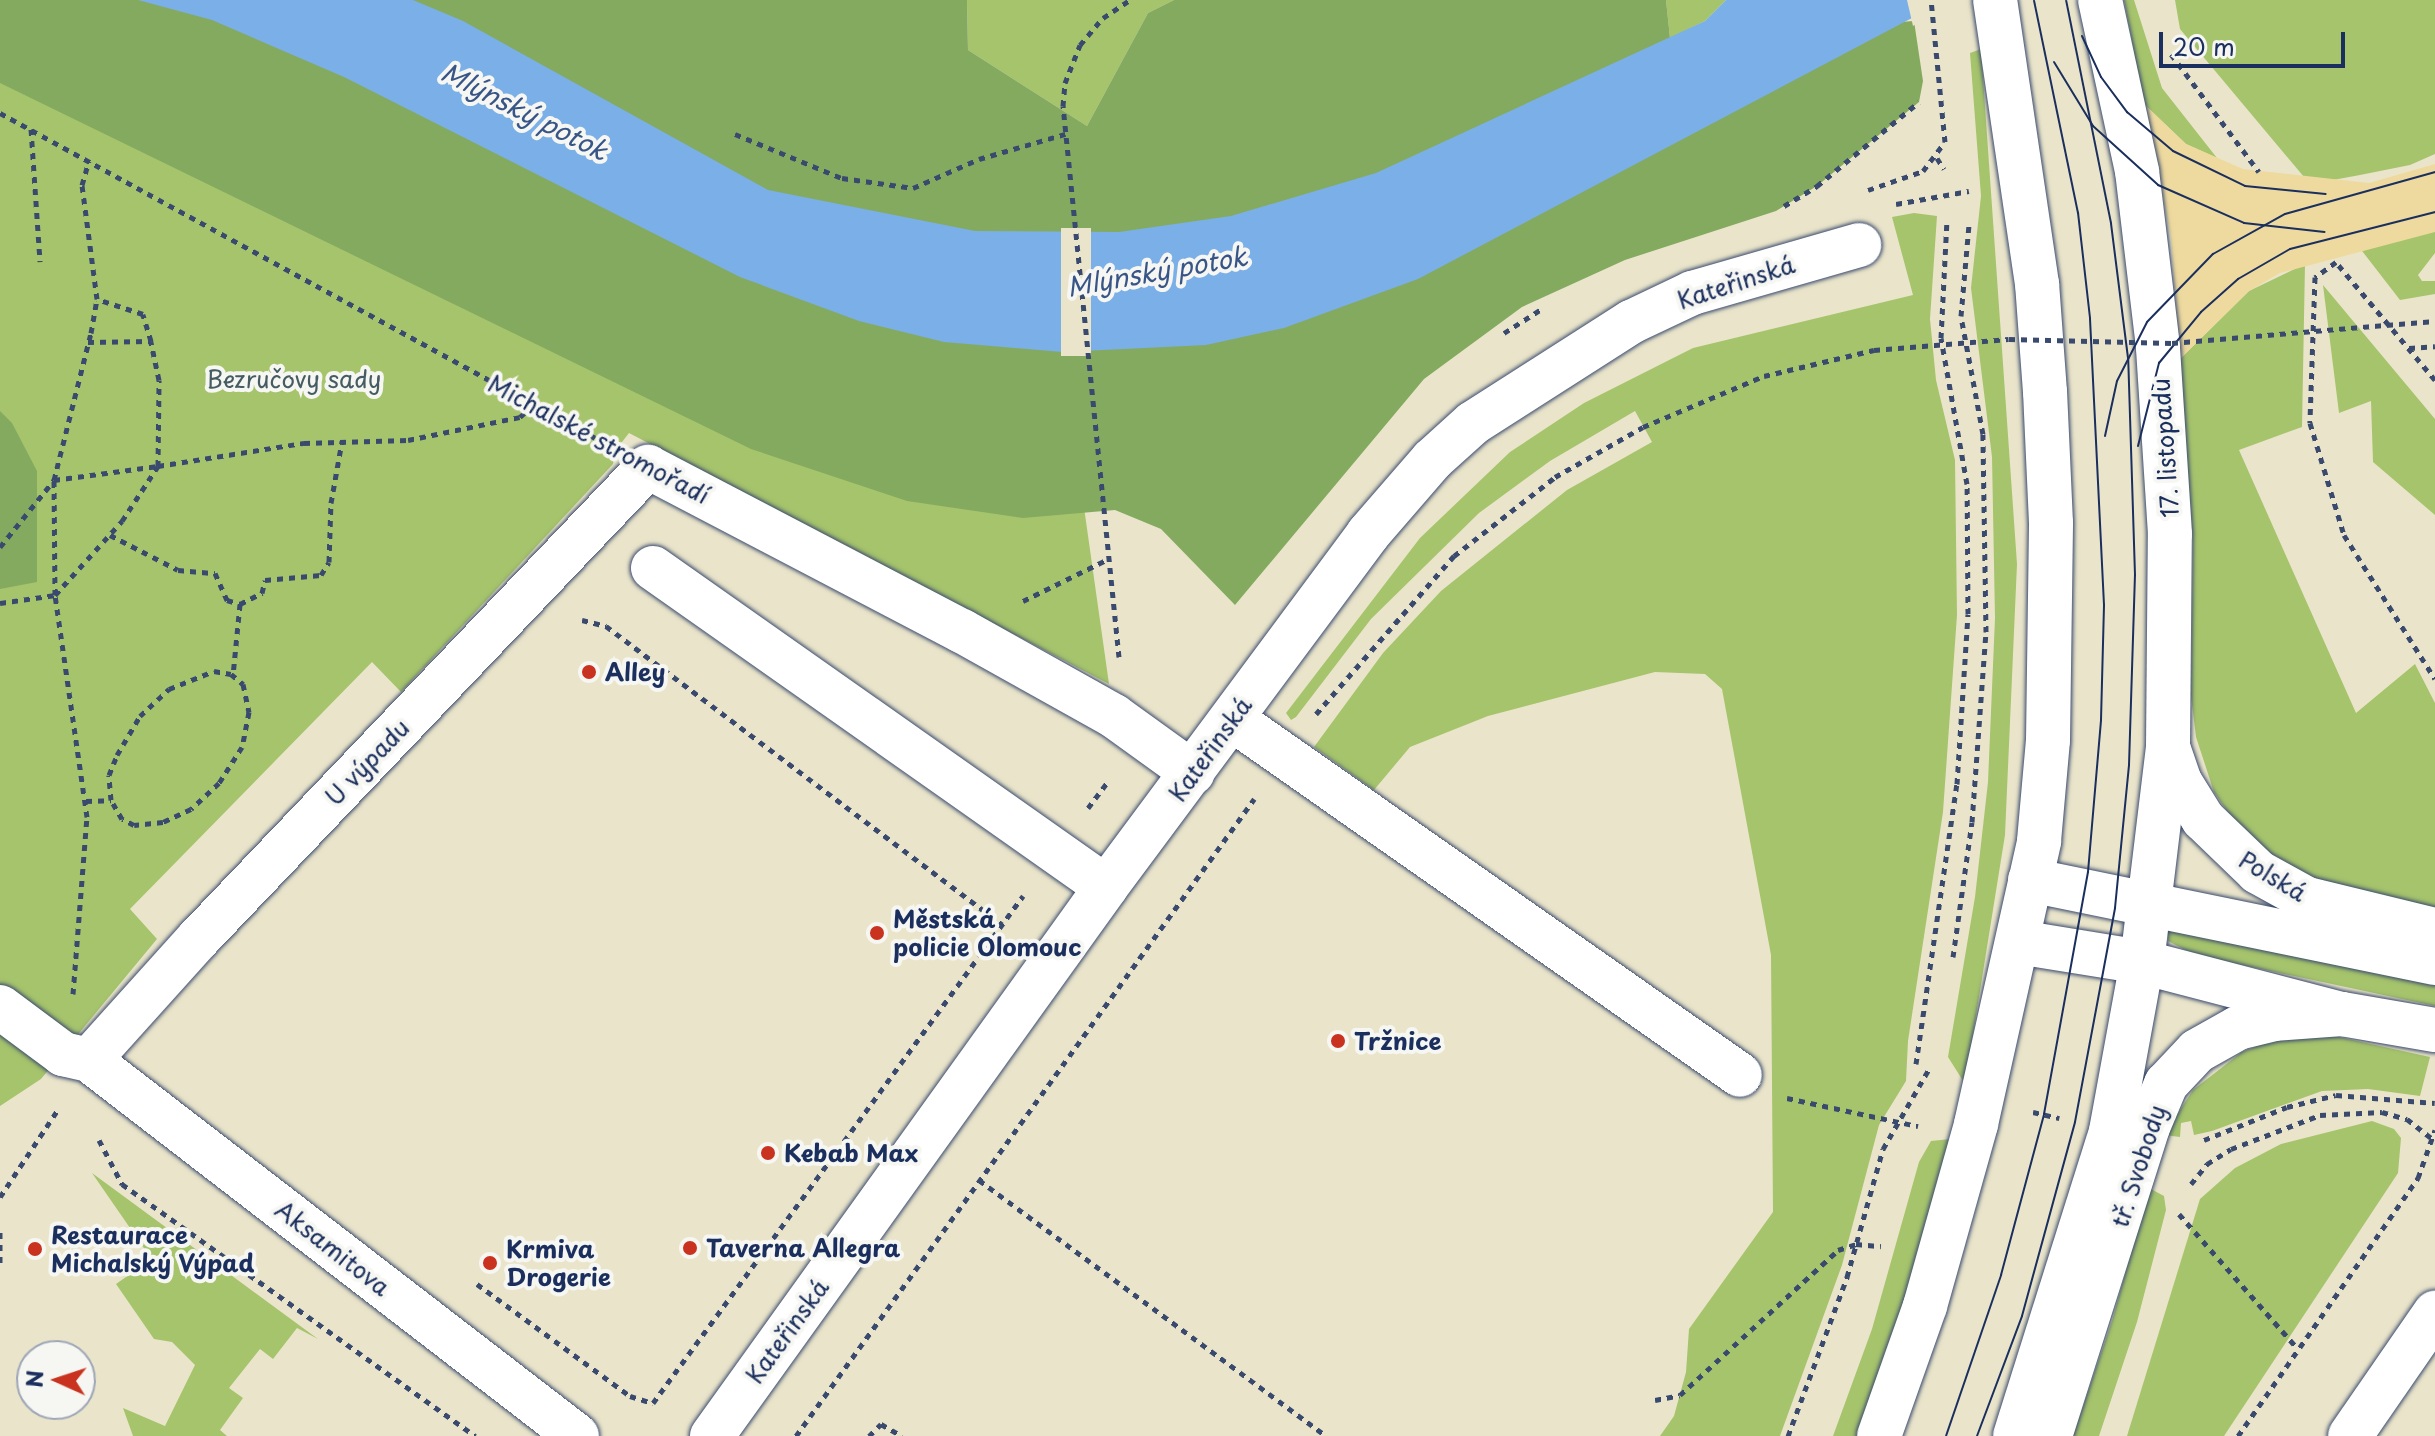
<!DOCTYPE html>
<html>
<head>
<meta charset="utf-8">
<style>
	body { margin:0 }
	#map { position:relative; width:2435px; height:1436px; overflow:hidden; background:#eae5ca; font-family:"Playpen Sans",sans-serif }
	div>[style] { position:absolute }
	[style*='--x'] { left:calc(var(--x)*1px); top:calc(var(--y)*1px); width:calc(var(--w)*1px); rotate:calc(var(--a)*1deg) }
	.green>* { inset:0; background:#a6c46c }
	.forest>* { inset:0; background:#84aa60 }
	.sand>* { inset:0; background:#eeda9e }
	.water>* { inset:0; background:#7aafe7 }
	.pier>* { inset:0; background:#eae5ca; transform-origin:0 0 }
	.path>* { height:5px; margin-top:-2.5px; transform-origin:0; background:repeating-linear-gradient(90deg,#3a4a6e 0 6px,transparent 0 12px) }
	.roads { filter:drop-shadow(0 0 2px #3a4a6e) drop-shadow(0 0 2px #3a4a6e) }
	.minor>* { height:44px; margin:-22px; padding:0 22px; transform-origin:22px; border-radius:22px; background:#fff }
	.tram>* { height:2px; margin:-1px; padding:0 1px; transform-origin:1px; border-radius:1px; background:#1b2f5e }
	.path-bridge>* { height:5px; margin-top:-2.5px; transform-origin:0; background:repeating-linear-gradient(90deg,#3a4a6e 0 6px,transparent 0 12px) }
	.dots>* { width:22px; height:22px; translate:-50% -50%; box-sizing:border-box; border:4px solid #f6f6f2; border-radius:50% }
	span { translate:-50% -50%; white-space:nowrap; text-align:center; line-height:1.15; -webkit-text-stroke:8px #f6f6f2; paint-order:stroke }
	.street-label { font-size:24px; color:#1b2f5e }
	.park-label { font-size:24px; color:#455c62 }
	.poi-label { font-size:24px; color:#1b2f5e; font-weight:700 }
	.left { translate:0 -50%; text-align:left }
	.water-label { font-size:26px; color:#385587; font-style:italic }
	.north { position:absolute; left:16px; top:1340px; width:80px; height:80px; box-sizing:border-box; background:#f6f6f2; border:2px solid #9ea6b7; border-radius:50%; rotate:273deg; font-size:22px; font-weight:700; line-height:32px; text-align:center; color:#1b2f5e }
	.north::after { content:''; display:block; margin:auto; width:28px; height:36px; background:#c8321e; clip-path:polygon(50% 0,100% 100%,50% 72%,0 100%) }
	.scale { position:absolute; left:2159px; top:32px; width:186px; height:36px; box-sizing:border-box; border:4px solid #1b2f5e; border-top:0; padding-left:10px; font-size:24px; line-height:28px; white-space:nowrap; color:#1b2f5e; -webkit-text-stroke:6px #f6f6f2; paint-order:stroke }
</style>
</head>
<body>
<div id="map">
	<div class="green">
		<div style="clip-path:polygon(0 0,1062px 352px,1109px 684px,629px 433px,615px 451px,613px 464px,401px 692px,372px 662px,130px 909px,157px 939px,41px 1079px,0 1106px)"></div>
		<div style="clip-path:polygon(967px 0,1174px 0,1148px 13px,1087px 126px,968px 50px)"></div>
		<div style="clip-path:polygon(1666px 0,1726px 0,1705px 21px,1670px 38px)"></div>
		<div style="clip-path:polygon(2124px 0,2134px 0,2162px 88px,2217px 158px,2186px 144px,2144px 104px)"></div>
		<div style="clip-path:polygon(2175px 0,2435px 0,2435px 154px,2410px 165px,2360px 175px,2333px 180px,2304px 177px,2180px 29px)"></div>
		<div style="clip-path:polygon(1981px 49px,2017px 564px,2005px 835px,1965px 1084px,1948px 1057px,1975px 897px,1988px 782px,1995px 618px,1992px 457px,1971px 288px,1981px 196px,1970px 53px)"></div>
		<div style="clip-path:polygon(1914px 213px,1937px 216px,1930px 319px,1936px 380px,1955px 460px,1957px 615px,1943px 812px,1908px 1041px,1906px 1081px,1879px 1125px,1842px 1265px,1780px 1436px,1660px 1436px,1674px 1416px,1686px 1372px,1689px 1329px,1773px 1212px,1771px 955px,1722px 689px,1705px 674px,1655px 672px,1488px 716px,1410px 747px,1374px 790px,1314px 747px,1383px 653px,1441px 591px,1567px 490px,1652px 442px,1635px 411px,1550px 461px,1479px 513px,1371px 619px,1296px 717px,1291px 720px,1286px 713px,1420px 538px,1510px 452px,1584px 403px,1693px 348px,1913px 295px,1892px 217px)"></div>
		<div style="clip-path:polygon(2435px 229px,2435px 253px,2418px 275px,2422px 281px,2435px 281px,2435px 294px,2400px 300px,2359px 247px)"></div>
		<div style="clip-path:polygon(2305px 264px,2302px 427px,2239px 450px,2356px 713px,2415px 664px,2435px 703px,2435px 912px,2335px 889px,2295px 872px,2261px 847px,2236px 824px,2214px 792px,2196px 737px,2191px 696px,2193px 542px,2180px 359px,2249px 291px)"></div>
		<div style="clip-path:polygon(2323px 285px,2435px 419px,2435px 515px,2373px 462px,2371px 401px,2339px 413px)"></div>
		<div style="clip-path:polygon(2168px 922px,2435px 983px,2435px 1006px,2195px 955px,2168px 941px)"></div>
		<div style="clip-path:polygon(2325px 1034px,2430px 1057px,2420px 1096px,2368px 1089px,2322px 1091px,2212px 1131px,2194px 1135px,2191px 1121px,2181px 1123px,2180px 1137px,2164px 1135px,2193px 1090px,2242px 1052px,2270px 1041px)"></div>
		<div style="clip-path:polygon(2372px 1121px,2394px 1129px,2401px 1138px,2398px 1173px,2224px 1436px,2127px 1436px,2200px 1199px,2235px 1168px,2281px 1144px)"></div>
		<div style="clip-path:polygon(1951px 1139px,1928px 1230px,1859px 1436px,1833px 1436px,1872px 1329px,1919px 1162px,1931px 1141px)"></div>
		<div style="clip-path:polygon(92px 1173px,318px 1339px,297px 1328px,273px 1359px,260px 1349px,229px 1388px,243px 1398px,220px 1430px,227px 1436px,133px 1436px,123px 1408px,165px 1426px,195px 1365px,172px 1342px,154px 1339px,116px 1284px,146px 1263px,148px 1254px)"></div>
		<div style="clip-path:polygon(2149px 1188px,2164px 1196px,2166px 1210px,2137px 1322px,2099px 1436px,2073px 1436px,2112px 1321px)"></div>
	</div>
	<div class="forest">
		<div style="clip-path:polygon(0 0,967px 0,968px 50px,1087px 126px,1148px 13px,1174px 0,1666px 0,1670px 38px,1914px 21px,1923px 81px,1919px 102px,1817px 186px,1776px 211px,1625px 260px,1522px 307px,1424px 379px,1235px 605px,1161px 529px,1115px 510px,1023px 518px,907px 501px,751px 449px,0 83px)"></div>
		<div style="clip-path:polygon(0 411px,12px 423px,37px 471px,37px 582px,0 589px)"></div>
	</div>
	<div class="sand">
		<div style="clip-path:polygon(2144px 104px,2186px 144px,2243px 169px,2369px 183px,2435px 164px,2435px 232px,2280px 273px,2249px 291px,2180px 359px,2171px 237px)"></div>
	</div>
	<div class="water">
		<div style="clip-path:polygon(138px 0,413px 0,463px 21px,768px 190px,975px 231px,1119px 232px,1231px 216px,1376px 173px,1705px 21px,1726px 0,1946px 0,1418px 279px,1284px 328px,1206px 345px,1062px 352px,944px 342px,859px 321px,740px 277px,344px 77px,212px 20px)"></div>
	</div>
	<div class="pier">
		<div style="clip-path:polygon(1907px 0,1950px 0,1913px 26px)"></div>
		<div style="left:1061px;top:228px;width:30px;height:128px"></div>
	</div>
	<div class="path">
		<div style="--x:2171;--y:54;--w:147;--a:53.3"></div>
		<div style="--x:0;--y:113;--w:682;--a:28.63"></div>
		<div style="--x:31;--y:129;--w:133;--a:86.1"></div>
		<div style="--x:735;--y:134;--w:116;--a:22.4"></div>
		<div style="--x:842;--y:178;--w:72;--a:8"></div>
		<div style="--x:913;--y:188;--w:72;--a:-23.7"></div>
		<div style="--x:979;--y:159;--w:90;--a:-16.2"></div>
		<div style="--x:1937;--y:158;--w:13;--a:58"></div>
		<div style="--x:1868;--y:190;--w:58;--a:-19.1"></div>
		<div style="--x:1923;--y:171;--w:36;--a:-53"></div>
		<div style="--x:1945;--y:142;--w:143;--a:-95.6"></div>
		<div style="--x:1896;--y:204;--w:74;--a:-10.1"></div>
		<div style="--x:1784;--y:206;--w:39;--a:-31"></div>
		<div style="--x:1817;--y:186;--w:132;--a:-39.5"></div>
		<div style="--x:1504;--y:333;--w:46;--a:-32.7"></div>
		<div style="--x:88;--y:342;--w:63;--a:-0.9"></div>
		<div style="--x:151;--y:341;--w:28;--a:-107"></div>
		<div style="--x:143;--y:314;--w:48;--a:-161.9"></div>
		<div style="--x:2409;--y:348;--w:26;--a:-4"></div>
		<div style="--x:2435;--y:380;--w:154;--a:-130"></div>
		<div style="--x:2336;--y:262;--w:26;--a:144"></div>
		<div style="--x:2315;--y:277;--w:146;--a:92"></div>
		<div style="--x:2310;--y:423;--w:117;--a:73.1"></div>
		<div style="--x:2344;--y:535;--w:170;--a:57.7"></div>
		<div style="--x:110;--y:535;--w:76;--a:27.2"></div>
		<div style="--x:178;--y:570;--w:37;--a:5"></div>
		<div style="--x:215;--y:573;--w:30;--a:66"></div>
		<div style="--x:227;--y:600;--w:14;--a:17"></div>
		<div style="--x:240;--y:604;--w:72;--a:95.6"></div>
		<div style="--x:0;--y:547;--w:86;--a:-51.1"></div>
		<div style="--x:54;--y:480;--w:152;--a:-75.9"></div>
		<div style="--x:91;--y:333;--w:35;--a:-80"></div>
		<div style="--x:97;--y:299;--w:115;--a:-97.5"></div>
		<div style="--x:82;--y:185;--w:25;--a:-74"></div>
		<div style="--x:1023;--y:601;--w:95;--a:-26.3"></div>
		<div style="--x:0;--y:603;--w:56;--a:-8.3"></div>
		<div style="--x:55;--y:595;--w:100;--a:-47.8"></div>
		<div style="--x:122;--y:521;--w:66;--a:-56.8"></div>
		<div style="--x:158;--y:466;--w:148;--a:-9"></div>
		<div style="--x:304;--y:443;--w:104;--a:-1.7"></div>
		<div style="--x:408;--y:440;--w:114;--a:-11.6"></div>
		<div style="--x:520;--y:417;--w:18;--a:-43"></div>
		<div style="--x:240;--y:604;--w:25;--a:-27"></div>
		<div style="--x:262;--y:593;--w:13;--a:-77"></div>
		<div style="--x:265;--y:580;--w:56;--a:-5.1"></div>
		<div style="--x:321;--y:575;--w:15;--a:-58"></div>
		<div style="--x:329;--y:562;--w:59;--a:-88.1"></div>
		<div style="--x:331;--y:503;--w:63;--a:-79.9"></div>
		<div style="--x:582;--y:620;--w:25;--a:14"></div>
		<div style="--x:606;--y:626;--w:496;--a:37"></div>
		<div style="--x:1119;--y:657;--w:554;--a:-95.8"></div>
		<div style="--x:1063;--y:106;--w:23;--a:-85"></div>
		<div style="--x:1065;--y:83;--w:41;--a:-68.5"></div>
		<div style="--x:1080;--y:45;--w:35;--a:-50"></div>
		<div style="--x:1103;--y:18;--w:32;--a:-34"></div>
		<div style="--x:1316;--y:714;--w:210;--a:-48.9"></div>
		<div style="--x:1454;--y:556;--w:128;--a:-38"></div>
		<div style="--x:1555;--y:477;--w:101;--a:-29.6"></div>
		<div style="--x:86;--y:801;--w:25;--a:-2"></div>
		<div style="--x:111;--y:800;--w:25;--a:-95"></div>
		<div style="--x:109;--y:775;--w:22;--a:-68"></div>
		<div style="--x:117;--y:755;--w:45;--a:-59.5"></div>
		<div style="--x:140;--y:716;--w:40;--a:-43"></div>
		<div style="--x:169;--y:689;--w:48;--a:-21.8"></div>
		<div style="--x:214;--y:671;--w:17;--a:10"></div>
		<div style="--x:231;--y:674;--w:16;--a:40"></div>
		<div style="--x:243;--y:684;--w:29;--a:78"></div>
		<div style="--x:249;--y:712;--w:36;--a:101"></div>
		<div style="--x:242;--y:747;--w:43;--a:122.6"></div>
		<div style="--x:219;--y:783;--w:38;--a:137"></div>
		<div style="--x:191;--y:809;--w:31;--a:155"></div>
		<div style="--x:163;--y:822;--w:29;--a:174"></div>
		<div style="--x:134;--y:825;--w:13;--a:-153"></div>
		<div style="--x:122;--y:819;--w:22;--a:-120"></div>
		<div style="--x:1088;--y:808;--w:35;--a:-53"></div>
		<div style="--x:1953;--y:957;--w:136;--a:-82"></div>
		<div style="--x:1972;--y:822;--w:191;--a:-85.8"></div>
		<div style="--x:1986;--y:632;--w:198;--a:-90.9"></div>
		<div style="--x:1983;--y:434;--w:120;--a:-100.6"></div>
		<div style="--x:1961;--y:316;--w:92;--a:-85"></div>
		<div style="--x:73;--y:994;--w:178;--a:-85.5"></div>
		<div style="--x:87;--y:817;--w:224;--a:-98.2"></div>
		<div style="--x:55;--y:595;--w:115;--a:-90.5"></div>
		<div style="--x:54;--y:480;--w:105;--a:-7.7"></div>
		<div style="--x:158;--y:466;--w:86;--a:-89.3"></div>
		<div style="--x:159;--y:380;--w:40;--a:-102"></div>
		<div style="--x:1916;--y:1064;--w:283;--a:-81.7"></div>
		<div style="--x:1957;--y:784;--w:170;--a:-86.3"></div>
		<div style="--x:1968;--y:614;--w:130;--a:-90.4"></div>
		<div style="--x:1967;--y:484;--w:148;--a:-100.1"></div>
		<div style="--x:1941;--y:338;--w:119;--a:-87.1"></div>
		<div style="--x:1787;--y:1098;--w:134;--a:12.1"></div>
		<div style="--x:2033;--y:1112;--w:27;--a:13"></div>
		<div style="--x:99;--y:1140;--w:50;--a:62.4"></div>
		<div style="--x:122;--y:1184;--w:434;--a:35.5"></div>
		<div style="--x:2204;--y:1140;--w:89;--a:-21.7"></div>
		<div style="--x:2287;--y:1107;--w:50;--a:-13.8"></div>
		<div style="--x:2336;--y:1095;--w:99;--a:4.6"></div>
		<div style="--x:979;--y:1180;--w:431;--a:36.4"></div>
		<div style="--x:2191;--y:1184;--w:26;--a:-51"></div>
		<div style="--x:2207;--y:1164;--w:28;--a:-32"></div>
		<div style="--x:2231;--y:1149;--w:95;--a:-20.9"></div>
		<div style="--x:2320;--y:1115;--w:62;--a:-2.8"></div>
		<div style="--x:2382;--y:1112;--w:26;--a:16"></div>
		<div style="--x:2407;--y:1119;--w:36;--a:38"></div>
		<div style="--x:0;--y:1197;--w:107;--a:-56.5"></div>
		<div style="--x:2179;--y:1214;--w:179;--a:48.6"></div>
		<div style="--x:0;--y:1232;--w:31;--a:90"></div>
		<div style="--x:477;--y:1284;--w:190;--a:36.2"></div>
		<div style="--x:630;--y:1396;--w:24;--a:17"></div>
		<div style="--x:653;--y:1403;--w:628;--a:-53.88"></div>
		<div style="--x:1655;--y:1400;--w:25;--a:-11"></div>
		<div style="--x:1680;--y:1395;--w:214;--a:-42.5"></div>
		<div style="--x:1838;--y:1250;--w:19;--a:-18"></div>
		<div style="--x:1856;--y:1244;--w:25;--a:5"></div>
		<div style="--x:796;--y:1436;--w:785;--a:-54.28"></div>
		<div style="--x:869;--y:1436;--w:17;--a:-45"></div>
		<div style="--x:881;--y:1424;--w:24;--a:30"></div>
		<div style="--x:1788;--y:1436;--w:170;--a:-69.6"></div>
		<div style="--x:1847;--y:1277;--w:133;--a:-74.3"></div>
		<div style="--x:1883;--y:1149;--w:92;--a:-60.1"></div>
		<div style="--x:2238;--y:1436;--w:315;--a:-55.1"></div>
		<div style="--x:2418;--y:1178;--w:51;--a:-70.5"></div>
	</div>
	<div class="roads">
		<div class="minor">
			<div style="--x:653;--y:568;--w:554;--a:35.15"></div>
			<div style="--x:1232;--y:719;--w:620;--a:35.02"></div>
			<div style="--x:2169;--y:750;--w:34;--a:71"></div>
			<div style="--x:2180;--y:782;--w:44;--a:58.1"></div>
			<div style="--x:2203;--y:819;--w:76;--a:43.9"></div>
			<div style="--x:2258;--y:872;--w:56;--a:28.9"></div>
			<div style="--x:2307;--y:899;--w:132;--a:13.6"></div>
			<div style="--x:2030;--y:880;--w:413;--a:11.6"></div>
			<div style="--x:2018;--y:942;--w:126;--a:9.2"></div>
			<div style="--x:2142;--y:962;--w:207;--a:14.6"></div>
			<div style="--x:2342;--y:1014;--w:94;--a:9.8"></div>
			<div style="--x:0;--y:1007;--w:79;--a:36.7"></div>
			<div style="--x:63;--y:1054;--w:27;--a:13"></div>
			<div style="--x:89;--y:1060;--w:616;--a:37.61"></div>
			<div style="--x:89;--y:1060;--w:164;--a:-48"></div>
			<div style="--x:199;--y:938;--w:651;--a:-46.37"></div>
			<div style="--x:648;--y:467;--w:354;--a:27.6"></div>
			<div style="--x:962;--y:631;--w:174;--a:29.2"></div>
			<div style="--x:1114;--y:716;--w:97;--a:35.8"></div>
			<div style="--x:712;--y:1436;--w:676;--a:-54.33"></div>
			<div style="--x:1106;--y:887;--w:440;--a:-53.4"></div>
			<div style="--x:1368;--y:534;--w:98;--a:-49.1"></div>
			<div style="--x:1432;--y:460;--w:55;--a:-42.1"></div>
			<div style="--x:1473;--y:423;--w:188;--a:-32.6"></div>
			<div style="--x:1631;--y:322;--w:68;--a:-25.4"></div>
			<div style="--x:1692;--y:293;--w:174;--a:-16"></div>
			<div style="--x:1879;--y:1436;--w:138;--a:-70.5"></div>
			<div style="--x:1925;--y:1306;--w:189;--a:-74.3"></div>
			<div style="--x:1976;--y:1124;--w:290;--a:-77.4"></div>
			<div style="--x:2039;--y:841;--w:101;--a:-84.9"></div>
			<div style="--x:2048;--y:740;--w:217;--a:-89.2"></div>
			<div style="--x:2051;--y:523;--w:131;--a:-92.6"></div>
			<div style="--x:2045;--y:392;--w:108;--a:-94.2"></div>
			<div style="--x:2037;--y:284;--w:287;--a:-98.4"></div>
			<div style="--x:2015;--y:1436;--w:320;--a:-72.5"></div>
			<div style="--x:2111;--y:1131;--w:172;--a:-79.6"></div>
			<div style="--x:2142;--y:962;--w:218;--a:-83.1"></div>
			<div style="--x:2168;--y:746;--w:212;--a:-89.5"></div>
			<div style="--x:2170;--y:534;--w:187;--a:-93.7"></div>
			<div style="--x:2158;--y:347;--w:177;--a:-96.8"></div>
			<div style="--x:2137;--y:171;--w:175;--a:-102.2"></div>
			<div style="--x:2050;--y:1436;--w:324;--a:-72.4"></div>
			<div style="--x:2148;--y:1127;--w:47;--a:-67.3"></div>
			<div style="--x:2166;--y:1084;--w:45;--a:-46.8"></div>
			<div style="--x:2197;--y:1051;--w:47;--a:-29.3"></div>
			<div style="--x:2238;--y:1028;--w:36;--a:-14"></div>
			<div style="--x:2273;--y:1019;--w:69;--a:-4.1"></div>
			<div style="--x:2350;--y:1436;--w:150;--a:-55.4"></div>
		</div>
	</div>
	<div class="tram">
		<div style="--x:2082;--y:36;--w:45;--a:65.1"></div>
		<div style="--x:2101;--y:77;--w:44;--a:53.4"></div>
		<div style="--x:2127;--y:112;--w:60;--a:40.3"></div>
		<div style="--x:2173;--y:151;--w:80;--a:25.9"></div>
		<div style="--x:2245;--y:186;--w:81;--a:5.6"></div>
		<div style="--x:2054;--y:62;--w:75;--a:58.6"></div>
		<div style="--x:2093;--y:126;--w:88;--a:42.2"></div>
		<div style="--x:2158;--y:185;--w:94;--a:23.8"></div>
		<div style="--x:2244;--y:223;--w:81;--a:6.3"></div>
		<div style="--x:2105;--y:436;--w:56;--a:-77.7"></div>
		<div style="--x:2117;--y:381;--w:66;--a:-63"></div>
		<div style="--x:2147;--y:322;--w:95;--a:-45.9"></div>
		<div style="--x:2213;--y:254;--w:82;--a:-29.1"></div>
		<div style="--x:2285;--y:214;--w:156;--a:-15.6"></div>
		<div style="--x:2138;--y:446;--w:86;--a:-75.8"></div>
		<div style="--x:2159;--y:363;--w:66;--a:-50.5"></div>
		<div style="--x:2201;--y:312;--w:50;--a:-41.7"></div>
		<div style="--x:2238;--y:279;--w:60;--a:-30"></div>
		<div style="--x:2290;--y:249;--w:150;--a:-14.3"></div>
		<div style="--x:1946;--y:1436;--w:170;--a:-71.1"></div>
		<div style="--x:2001;--y:1275;--w:167;--a:-75"></div>
		<div style="--x:2044;--y:1114;--w:246;--a:-79.7"></div>
		<div style="--x:2088;--y:872;--w:153;--a:-85.1"></div>
		<div style="--x:2101;--y:720;--w:115;--a:-88.5"></div>
		<div style="--x:2104;--y:605;--w:287;--a:-92.8"></div>
		<div style="--x:2090;--y:318;--w:106;--a:-96.5"></div>
		<div style="--x:2078;--y:213;--w:217;--a:-101.7"></div>
		<div style="--x:1977;--y:1436;--w:128;--a:-69.4"></div>
		<div style="--x:2022;--y:1316;--w:201;--a:-74.7"></div>
		<div style="--x:2075;--y:1122;--w:218;--a:-79.4"></div>
		<div style="--x:2115;--y:908;--w:144;--a:-84.4"></div>
		<div style="--x:2129;--y:765;--w:190;--a:-88.2"></div>
		<div style="--x:2135;--y:575;--w:217;--a:-91.8"></div>
		<div style="--x:2128;--y:358;--w:136;--a:-97.2"></div>
		<div style="--x:2111;--y:223;--w:227;--a:-101.4"></div>
	</div>
	<div class="path-bridge">
		<div style="--x:1643;--y:427;--w:131;--a:-22.9"></div>
		<div style="--x:1764;--y:376;--w:113;--a:-13.3"></div>
		<div style="--x:1874;--y:350;--w:135;--a:-4.7"></div>
		<div style="--x:2009;--y:339;--w:163;--a:1.4"></div>
		<div style="--x:2172;--y:343;--w:264;--a:-4.8"></div>
	</div>
	<div class="dots">
		<div style="left:589px;top:672px;background:#c8321e"></div>
		<div style="left:877px;top:933px;background:#c8321e"></div>
		<div style="left:1338px;top:1041px;background:#c8321e"></div>
		<div style="left:768px;top:1153px;background:#c8321e"></div>
		<div style="left:690px;top:1248px;background:#c8321e"></div>
		<div style="left:35px;top:1249px;background:#c8321e"></div>
		<div style="left:490px;top:1263px;background:#c8321e"></div>
	</div>
	<div class="street-label">
		<span style="left:1736px;top:282px;rotate:-18deg">Kateřinská</span>
		<span style="left:599px;top:439px;rotate:28deg">Michalské stromořadí</span>
		<span style="left:2165px;top:448px;rotate:-94deg">17. listopadu</span>
		<span style="left:1210px;top:749px;rotate:-54deg">Kateřinská</span>
		<span style="left:367px;top:762px;rotate:-46deg">U výpadu</span>
		<span style="left:2273px;top:876px;rotate:31deg">Polská</span>
		<span style="left:2138px;top:1166px;rotate:-72deg">tř. Svobody</span>
		<span style="left:333px;top:1248px;rotate:38deg">Aksamitova</span>
		<span style="left:787px;top:1331px;rotate:-54deg">Kateřinská</span>
	</div>
	<div class="park-label">
		<span style="left:294px;top:379px">Bezručovy sady</span>
	</div>
	<div class="poi-label">
		<span class="left" style="left:605px;top:672px">Alley</span>
		<span class="left" style="left:893px;top:933px">Městská<br>policie Olomouc</span>
		<span class="left" style="left:1354px;top:1041px">Tržnice</span>
		<span class="left" style="left:784px;top:1153px">Kebab Max</span>
		<span class="left" style="left:51px;top:1249px">Restaurace<br>Michalský Výpad</span>
		<span class="left" style="left:706px;top:1248px">Taverna Allegra</span>
		<span class="left" style="left:506px;top:1263px">Krmiva<br>Drogerie</span>
	</div>
	<div class="water-label">
		<span style="left:525px;top:111px;rotate:27deg">Mlýnský potok</span>
		<span style="left:1157px;top:271px;rotate:-10deg">Mlýnský potok</span>
	</div>
	<div class="north">N</div>
	<div class="scale">20 m</div>
</div>
</body>
</html>
